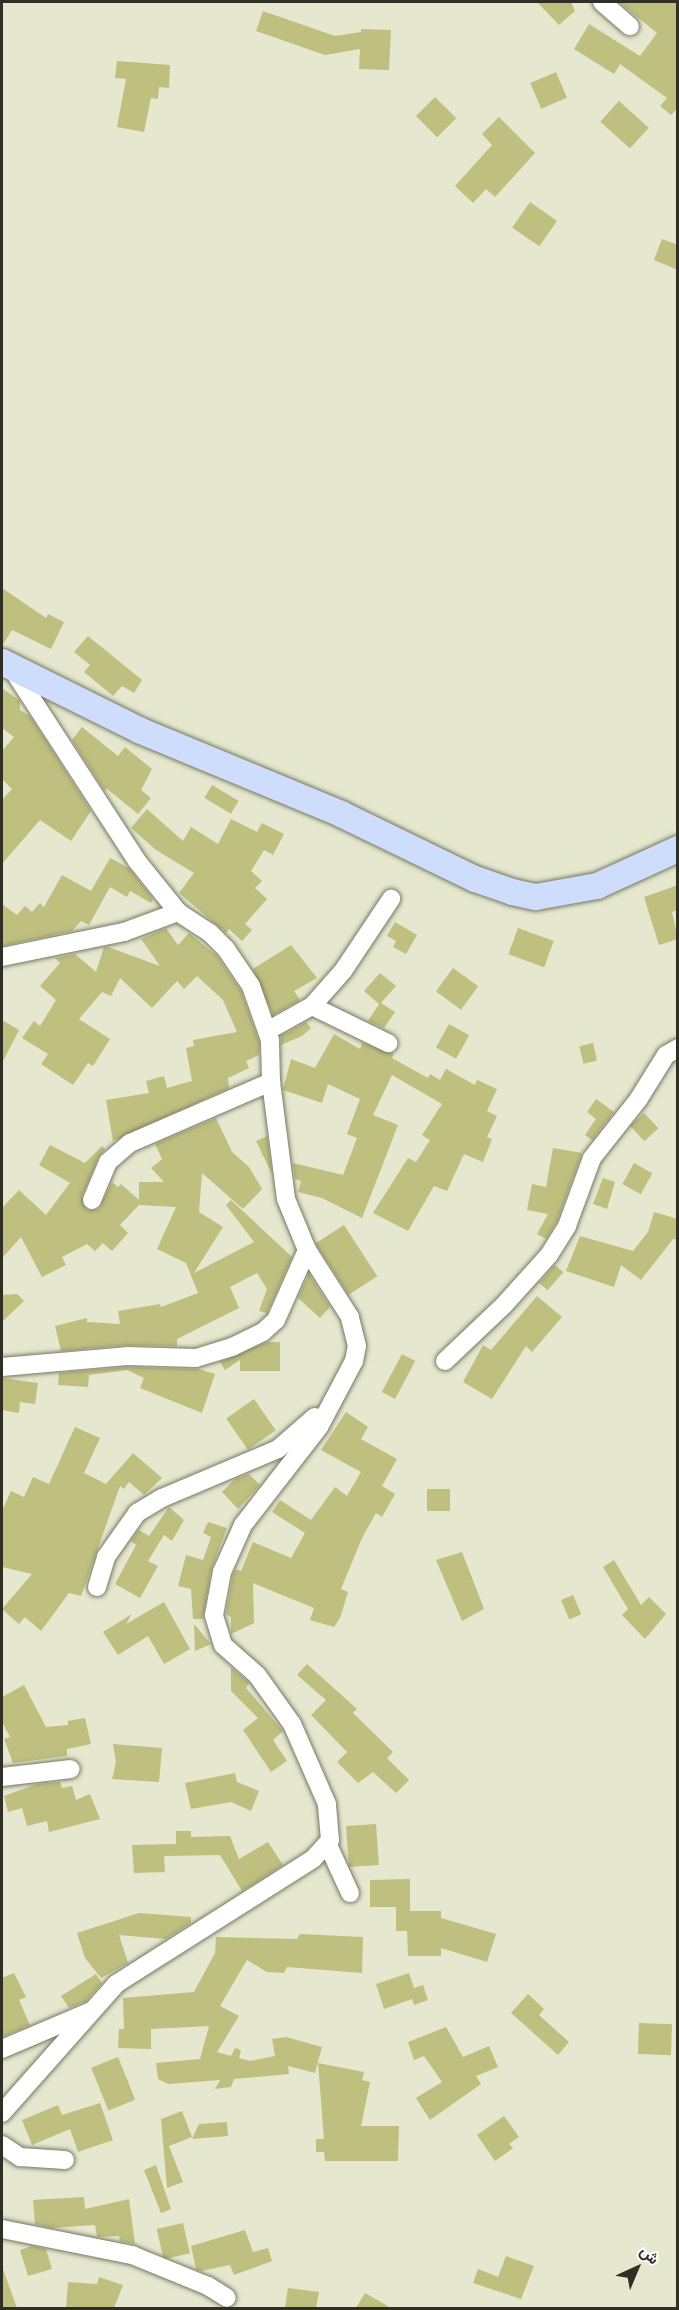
<!DOCTYPE html>
<html>
<head>
<meta charset="utf-8">
<style>
	body { margin:0 }
	#map { position:relative; width:679px; height:2310px; overflow:hidden; background:#e6e7cf; font-family:"Source Sans 3",Vazirmatn,sans-serif }
	div>[style] { position:absolute }
	[style*='--x'] { left:calc(var(--x)*1px); top:calc(var(--y)*1px); width:calc(var(--w)*1px); rotate:calc(var(--a)*1deg) }
	.building>* { inset:0; background:#bfbf7f; transform-origin:0 0 }
	.roads { filter:drop-shadow(0 0 2px #777862) drop-shadow(0 0 2px #777862) }
	.street>* { height:18px; margin:-9px; padding:0 9px; transform-origin:9px; border-radius:9px; background:#fff }
	.secondary>* { height:26px; margin:-13px; padding:0 13px; transform-origin:13px; border-radius:13px; background:#ceddfc }
	span { translate:-50% -50%; white-space:nowrap; text-align:center; line-height:1.15; -webkit-text-stroke:4.5px #fff; paint-order:stroke }
	.frame { position:absolute; inset:0; border:3px solid #2f2f26; pointer-events:none }
	.north { position:absolute; left:607px; top:2238px; width:60px; height:60px; -webkit-text-stroke:4px #fff; paint-order:stroke; rotate:44deg; font-size:16px; font-weight:700; line-height:24px; text-align:center; color:#2f2f26 }
	.north::after { content:''; display:block; margin:auto; width:21px; height:27px; background:#2f2f26; clip-path:polygon(50% 0,100% 100%,50% 72%,0 100%) }
</style>
</head>
<body>
<div id="map">
	<div class="building">
		<div style="clip-path:polygon(537px 2px,571px 2px,575px 11px,559px 25px)"></div>
		<div style="clip-path:polygon(619px 2px,678px 2px,678px 108px,671px 115px,660px 106px,667px 98px,620px 64px,614px 74px,574px 49px,589px 24px,640px 56px,657px 33px)"></div>
		<div style="clip-path:polygon(263px 11px,335px 36px,361px 32px,361px 29px,391px 30px,389px 70px,359px 69px,360px 49px,325px 55px,256px 31px)"></div>
		<div style="clip-path:polygon(117px 61px,170px 65px,169px 88px,159px 87px,158px 99px,151px 98px,144px 132px,117px 127px,126px 79px,115px 78px)"></div>
		<div style="left:556px;top:72px;width:28px;height:28px;rotate:67deg"></div>
		<div style="left:435px;top:97px;width:30px;height:27px;rotate:45deg"></div>
		<div style="left:619px;top:101px;width:40px;height:28px;rotate:42deg"></div>
		<div style="clip-path:polygon(499px 117px,535px 153px,495px 197px,486px 189px,473px 203px,455px 186px,492px 145px,482px 134px)"></div>
		<div style="left:530px;top:202px;width:33px;height:31px;rotate:35deg"></div>
		<div style="clip-path:polygon(662px 239px,678px 245px,678px 270px,654px 260px)"></div>
		<div style="clip-path:polygon(2px 588px,46px 618px,48px 614px,64px 622px,51px 649px,12px 630px,2px 646px)"></div>
		<div style="clip-path:polygon(88px 636px,142px 680px,134px 693px,122px 686px,113px 696px,84px 672px,90px 665px,74px 652px)"></div>
		<div style="clip-path:polygon(2px 688px,20px 701px,20px 710px,30px 716px,91px 811px,71px 841px,40px 820px,2px 864px,2px 800px,12px 789px,2px 779px,2px 751px,14px 737px,2px 728px)"></div>
		<div style="clip-path:polygon(82px 727px,118px 756px,125px 747px,152px 769px,141px 790px,151px 798px,138px 814px,106px 788px,105px 791px,72px 740px)"></div>
		<div style="left:212px;top:785px;width:31px;height:15px;rotate:31deg"></div>
		<div style="clip-path:polygon(147px 809px,183px 841px,191px 827px,218px 844px,231px 819px,257px 832px,262px 823px,284px 834px,273px 855px,264px 850px,251px 871px,262px 881px,255px 888px,267px 899px,245px 924px,252px 930px,242px 941px,229px 929px,226px 933px,179px 893px,194px 873px,156px 850px,131px 828px)"></div>
		<div style="clip-path:polygon(110px 858px,129px 868px,153px 899px,151px 903px,130px 891px,127px 897px,110px 887px,89px 925px,81px 921px,72px 931px,2px 946px,2px 904px,17px 915px,25px 906px,32px 912px,40px 903px,44px 907px,62px 875px,91px 891px)"></div>
		<div style="clip-path:polygon(678px 885px,678px 910px,672px 912px,678px 939px,659px 945px,644px 897px)"></div>
		<div style="clip-path:polygon(395px 922px,417px 935px,406px 954px,393px 947px,396px 941px,387px 936px)"></div>
		<div style="clip-path:polygon(166px 928px,178px 945px,189px 933px,217px 956px,241px 991px,259px 1042px,259px 1055px,246px 1061px,249px 1068px,228px 1078px,229px 1088px,113px 1141px,106px 1100px,149px 1093px,146px 1081px,164px 1076px,167px 1088px,192px 1081px,186px 1048px,194px 1046px,193px 1040px,237px 1032px,223px 1000px,197px 976px,184px 989px,177px 981px,152px 1008px,120px 978px,111px 996px,102px 992px,79px 1019px,110px 1039px,93px 1066px,88px 1063px,73px 1085px,41px 1064px,48px 1054px,22px 1038px,34px 1021px,40px 1026px,56px 1000px,40px 986px,60px 963px,55px 958px,75px 954px,96px 972px,104px 947px,108px 947px,160px 966px,141px 939px)"></div>
		<div style="left:518px;top:928px;width:38px;height:28px;rotate:20deg"></div>
		<div style="clip-path:polygon(291px 945px,317px 978px,294px 991px,300px 1000px,273px 1015px,253px 969px)"></div>
		<div style="left:453px;top:968px;width:31px;height:29px;rotate:36deg"></div>
		<div style="clip-path:polygon(380px 973px,396px 986px,381px 1003px,395px 1012px,384px 1028px,368px 1021px,379px 1004px,364px 991px)"></div>
		<div style="clip-path:polygon(2px 1020px,19px 1030px,2px 1063px)"></div>
		<div style="clip-path:polygon(306px 1022px,311px 1028px,302px 1036px,281px 1045px,281px 1036px)"></div>
		<div style="left:449px;top:1024px;width:23px;height:27px;rotate:29deg"></div>
		<div style="clip-path:polygon(334px 1034px,360px 1049px,362px 1043px,394px 1054px,392px 1058px,428px 1078px,430px 1074px,440px 1080px,446px 1069px,475px 1085px,477px 1080px,497px 1089px,487px 1111px,497px 1116px,487px 1137px,492px 1139px,483px 1162px,464px 1154px,447px 1191px,434px 1186px,408px 1231px,373px 1213px,408px 1158px,416px 1162px,430px 1140px,422px 1135px,442px 1104px,392px 1075px,373px 1115px,398px 1125px,362px 1218px,322px 1198px,298px 1192px,301px 1181px,295px 1179px,293px 1163px,343px 1175px,357px 1138px,347px 1134px,360px 1099px,328px 1084px,322px 1103px,283px 1090px,291px 1059px,315px 1068px)"></div>
		<div style="left:593px;top:1043px;width:18px;height:14px;rotate:77deg"></div>
		<div style="clip-path:polygon(596px 1099px,614px 1112px,592px 1140px,585px 1135px,596px 1119px,587px 1112px)"></div>
		<div style="left:644px;top:1113px;width:21px;height:19px;rotate:47deg"></div>
		<div style="clip-path:polygon(216px 1118px,232px 1152px,249px 1167px,262px 1189px,243px 1209px,202px 1173px,199px 1212px,223px 1227px,194px 1273px,254px 1242px,226px 1205px,231px 1200px,292px 1257px,267px 1313px,259px 1311px,267px 1289px,257px 1273px,230px 1287px,239px 1308px,177px 1339px,177px 1346px,126px 1345px,61px 1351px,55px 1326px,87px 1318px,87px 1322px,120px 1324px,118px 1311px,160px 1304px,161px 1307px,198px 1293px,186px 1263px,157px 1249px,176px 1207px,139px 1205px,120px 1225px,128px 1233px,112px 1251px,103px 1243px,95px 1251px,87px 1244px,62px 1257px,66px 1265px,42px 1277px,21px 1237px,2px 1258px,2px 1208px,19px 1190px,46px 1215px,70px 1183px,39px 1165px,50px 1145px,85px 1163px,102px 1146px,105px 1149px,98px 1158px,82px 1196px,87px 1210px,99px 1209px,112px 1182px,118px 1187px,121px 1184px,139px 1200px,139px 1182px,164px 1182px,151px 1168px,162px 1159px,155px 1144px)"></div>
		<div style="clip-path:polygon(267px 1136px,272px 1174px,256px 1141px)"></div>
		<div style="clip-path:polygon(553px 1148px,582px 1153px,557px 1221px,546px 1239px,537px 1234px,548px 1214px,527px 1210px,532px 1184px,546px 1187px)"></div>
		<div style="left:634px;top:1163px;width:21px;height:24px;rotate:29deg"></div>
		<div style="clip-path:polygon(603px 1178px,615px 1182px,607px 1209px,593px 1204px)"></div>
		<div style="clip-path:polygon(654px 1212px,678px 1219px,678px 1240px,673px 1239px,641px 1280px,621px 1265px,614px 1287px,566px 1271px,580px 1236px,633px 1251px,648px 1232px)"></div>
		<div style="left:344px;top:1225px;width:61px;height:34px;rotate:57deg"></div>
		<div style="left:555px;top:1265px;width:11px;height:24px;rotate:41deg"></div>
		<div style="clip-path:polygon(309px 1274px,330px 1307px,320px 1318px,298px 1298px)"></div>
		<div style="clip-path:polygon(17px 1294px,24px 1301px,2px 1322px,2px 1295px)"></div>
		<div style="clip-path:polygon(537px 1296px,562px 1317px,532px 1352px,526px 1346px,492px 1399px,463px 1382px,483px 1345px,491px 1350px)"></div>
		<div style="clip-path:polygon(267px 1342px,280px 1342px,280px 1371px,240px 1371px,240px 1360px,225px 1370px,220px 1362px)"></div>
		<div style="left:402px;top:1354px;width:15px;height:43px;rotate:28deg"></div>
		<div style="clip-path:polygon(127px 1367px,199px 1369px,215px 1374px,202px 1413px,140px 1388px,144px 1378px,127px 1370px,89px 1375px,88px 1387px,58px 1385px,59px 1373px)"></div>
		<div style="clip-path:polygon(2px 1378px,38px 1383px,35px 1404px,20px 1402px,19px 1413px,2px 1410px)"></div>
		<div style="left:254px;top:1399px;width:38px;height:34px;rotate:55deg"></div>
		<div style="clip-path:polygon(346px 1412px,368px 1427px,361px 1439px,397px 1459px,382px 1486px,395px 1494px,382px 1517px,376px 1513px,362px 1538px,341px 1589px,348px 1592px,340px 1618px,334px 1627px,310px 1620px,314px 1608px,253px 1583px,254px 1623px,231px 1634px,231px 1617px,226px 1614px,233px 1575px,236px 1569px,241px 1571px,253px 1542px,291px 1558px,305px 1533px,272px 1512px,280px 1500px,311px 1520px,335px 1487px,347px 1496px,361px 1472px,321px 1450px)"></div>
		<div style="clip-path:polygon(75px 1427px,100px 1438px,84px 1473px,106px 1484px,133px 1453px,162px 1478px,144px 1495px,129px 1482px,124px 1489px,120px 1486px,81px 1596px,69px 1593px,41px 1631px,25px 1617px,19px 1624px,2px 1609px,32px 1574px,2px 1567px,2px 1511px,11px 1491px,24px 1497px,33px 1477px,49px 1484px)"></div>
		<div style="clip-path:polygon(249px 1474px,260px 1485px,238px 1509px,222px 1492px,235px 1479px)"></div>
		<div style="left:427px;top:1489px;width:23px;height:22px"></div>
		<div style="clip-path:polygon(169px 1507px,184px 1520px,172px 1541px,164px 1535px,148px 1561px,158px 1566px,140px 1598px,115px 1584px,136px 1545px,131px 1541px,139px 1530px,149px 1536px)"></div>
		<div style="clip-path:polygon(208px 1522px,227px 1528px,211px 1570px,203px 1619px,193px 1619px,191px 1589px,178px 1586px,186px 1555px,203px 1560px,211px 1537px,203px 1533px)"></div>
		<div style="clip-path:polygon(462px 1552px,484px 1609px,462px 1621px,436px 1560px)"></div>
		<div style="clip-path:polygon(614px 1560px,641px 1605px,649px 1597px,666px 1614px,645px 1639px,622px 1615px,628px 1609px,603px 1567px)"></div>
		<div style="left:573px;top:1595px;width:21px;height:13px;rotate:67deg"></div>
		<div style="clip-path:polygon(164px 1602px,190px 1649px,164px 1664px,148px 1636px,118px 1655px,103px 1632px,132px 1614px,126px 1624px)"></div>
		<div style="clip-path:polygon(194px 1624px,211px 1644px,195px 1651px)"></div>
		<div style="clip-path:polygon(307px 1664px,357px 1709px,353px 1713px,393px 1752px,387px 1758px,409px 1780px,396px 1793px,373px 1772px,358px 1783px,337px 1762px,347px 1752px,311px 1715px,326px 1700px,297px 1675px)"></div>
		<div style="clip-path:polygon(231px 1667px,249px 1683px,246px 1688px,283px 1731px,273px 1740px,287px 1761px,271px 1772px,243px 1730px,258px 1718px,231px 1691px)"></div>
		<div style="clip-path:polygon(24px 1685px,46px 1727px,68px 1725px,68px 1721px,85px 1718px,91px 1744px,67px 1749px,67px 1756px,13px 1763px,4px 1739px,10px 1737px,2px 1722px,2px 1697px)"></div>
		<div style="clip-path:polygon(113px 1744px,162px 1748px,159px 1782px,112px 1779px,116px 1762px)"></div>
		<div style="clip-path:polygon(235px 1773px,237px 1782px,259px 1791px,251px 1811px,231px 1802px,191px 1809px,185px 1783px)"></div>
		<div style="clip-path:polygon(60px 1782px,62px 1788px,72px 1786px,76px 1800px,90px 1794px,100px 1819px,49px 1832px,47px 1821px,27px 1826px,22px 1808px,8px 1812px,4px 1796px,37px 1784px)"></div>
		<div style="left:376px;top:1824px;width:41px;height:30px;rotate:86deg"></div>
		<div style="clip-path:polygon(176px 1831px,191px 1831px,191px 1837px,230px 1836px,239px 1859px,268px 1842px,283px 1865px,242px 1891px,220px 1855px,164px 1856px,165px 1872px,134px 1873px,132px 1845px,176px 1844px)"></div>
		<div style="clip-path:polygon(410px 1879px,410px 1911px,441px 1911px,441px 1918px,496px 1934px,487px 1962px,441px 1948px,441px 1956px,408px 1956px,407px 1931px,396px 1931px,396px 1907px,370px 1907px,370px 1880px)"></div>
		<div style="clip-path:polygon(139px 1913px,191px 1917px,191px 1923px,166px 1939px,119px 1935px,128px 1963px,101px 1978px,85px 1958px,77px 1933px)"></div>
		<div style="clip-path:polygon(300px 1934px,363px 1937px,362px 1973px,287px 1967px,284px 1973px,267px 1972px,247px 1960px,220px 2006px,239px 2016px,217px 2052px,231px 2056px,235px 2048px,241px 2050px,239px 2058px,250px 2061px,275px 2056px,272px 2039px,286px 2037px,322px 2047px,315px 2073px,288px 2066px,289px 2074px,234px 2079px,231px 2087px,215px 2089px,220px 2080px,168px 2084px,158px 2079px,156px 2063px,200px 2059px,209px 2026px,151px 2029px,151px 2049px,118px 2048px,119px 2029px,124px 2029px,123px 1998px,194px 1992px,215px 1953px,216px 1937px,297px 1939px)"></div>
		<div style="clip-path:polygon(14px 1973px,26px 1997px,19px 2000px,30px 2025px,2px 2037px,2px 1978px)"></div>
		<div style="clip-path:polygon(409px 1973px,414px 1988px,423px 1985px,428px 2000px,414px 2005px,412px 1999px,384px 2009px,376px 1984px)"></div>
		<div style="clip-path:polygon(96px 1974px,102px 1983px,86px 2001px,69px 2008px,61px 1996px)"></div>
		<div style="clip-path:polygon(528px 1994px,544px 2009px,539px 2015px,569px 2042px,558px 2055px,511px 2013px)"></div>
		<div style="left:639px;top:2023px;width:33px;height:31px;rotate:2deg"></div>
		<div style="clip-path:polygon(446px 2027px,463px 2057px,489px 2046px,498px 2067px,476px 2076px,481px 2084px,430px 2120px,416px 2098px,442px 2082px,424px 2056px,414px 2060px,408px 2042px)"></div>
		<div style="left:118px;top:2057px;width:46px;height:29px;rotate:68deg"></div>
		<div style="clip-path:polygon(318px 2063px,364px 2072px,362px 2080px,370px 2082px,361px 2126px,399px 2126px,398px 2161px,325px 2161px,324px 2152px,316px 2152px,316px 2139px,324px 2139px)"></div>
		<div style="clip-path:polygon(100px 2103px,113px 2140px,78px 2152px,70px 2129px,32px 2145px,22px 2120px,58px 2105px,62px 2115px)"></div>
		<div style="clip-path:polygon(182px 2111px,192px 2137px,169px 2146px,183px 2182px,167px 2188px,161px 2119px)"></div>
		<div style="clip-path:polygon(504px 2116px,519px 2137px,509px 2144px,513px 2148px,495px 2161px,477px 2135px)"></div>
		<div style="clip-path:polygon(227px 2122px,228px 2136px,192px 2139px,199px 2124px)"></div>
		<div style="clip-path:polygon(156px 2165px,171px 2209px,161px 2213px,144px 2170px)"></div>
		<div style="clip-path:polygon(84px 2197px,85px 2209px,129px 2199px,135px 2244px,120px 2241px,119px 2236px,97px 2237px,95px 2225px,52px 2228px,35px 2224px,33px 2200px)"></div>
		<div style="left:183px;top:2223px;width:31px;height:27px;rotate:77deg"></div>
		<div style="clip-path:polygon(245px 2230px,253px 2252px,268px 2248px,272px 2261px,234px 2275px,230px 2265px,201px 2271px,196px 2269px,191px 2246px)"></div>
		<div style="clip-path:polygon(32px 2246px,46px 2249px,52px 2269px,28px 2276px,20px 2250px)"></div>
		<div style="clip-path:polygon(506px 2256px,534px 2266px,521px 2299px,473px 2283px,478px 2269px,498px 2277px)"></div>
		<div style="clip-path:polygon(3px 2269px,17px 2308px,2px 2308px)"></div>
		<div style="clip-path:polygon(99px 2277px,123px 2285px,114px 2308px,66px 2308px,68px 2282px,97px 2284px)"></div>
		<div style="clip-path:polygon(288px 2288px,319px 2292px,316px 2308px,285px 2308px)"></div>
		<div style="clip-path:polygon(365px 2293px,391px 2308px,356px 2308px)"></div>
	</div>
	<div class="roads">
		<div class="street">
			<div style="--x:602;--y:2;--w:37;--a:41"></div>
			<div style="--x:2;--y:957;--w:125;--a:-11.6"></div>
			<div style="--x:124;--y:932;--w:58;--a:-20.3"></div>
			<div style="--x:312;--y:1006;--w:85;--a:26"></div>
			<div style="--x:267;--y:1031;--w:51;--a:-29.1"></div>
			<div style="--x:312;--y:1006;--w:47;--a:-48.5"></div>
			<div style="--x:343;--y:971;--w:87;--a:-56.3"></div>
			<div style="--x:92;--y:1200;--w:41;--a:-67.2"></div>
			<div style="--x:108;--y:1162;--w:29;--a:-41"></div>
			<div style="--x:130;--y:1143;--w:154;--a:-23.4"></div>
			<div style="--x:445;--y:1361;--w:81;--a:-43.5"></div>
			<div style="--x:504;--y:1305;--w:67;--a:-48"></div>
			<div style="--x:549;--y:1255;--w:34;--a:-58"></div>
			<div style="--x:567;--y:1226;--w:72;--a:-69.8"></div>
			<div style="--x:592;--y:1158;--w:74;--a:-51.6"></div>
			<div style="--x:638;--y:1100;--w:53;--a:-58.1"></div>
			<div style="--x:666;--y:1055;--w:14;--a:-30"></div>
			<div style="--x:2;--y:1367;--w:125;--a:-5"></div>
			<div style="--x:127;--y:1356;--w:69;--a:1.7"></div>
			<div style="--x:196;--y:1358;--w:38;--a:-17"></div>
			<div style="--x:232;--y:1347;--w:34;--a:-26"></div>
			<div style="--x:263;--y:1332;--w:18;--a:-43"></div>
			<div style="--x:276;--y:1320;--w:77;--a:-66.1"></div>
			<div style="--x:97;--y:1587;--w:31;--a:-73"></div>
			<div style="--x:106;--y:1557;--w:54;--a:-54.8"></div>
			<div style="--x:137;--y:1513;--w:29;--a:-31"></div>
			<div style="--x:162;--y:1498;--w:126;--a:-22.9"></div>
			<div style="--x:278;--y:1449;--w:49;--a:-40.9"></div>
			<div style="--x:2;--y:1777;--w:69;--a:-6.6"></div>
			<div style="--x:328;--y:1845;--w:53;--a:65.4"></div>
			<div style="--x:2;--y:2049;--w:97;--a:-23.1"></div>
			<div style="--x:2;--y:2113;--w:172;--a:-48.5"></div>
			<div style="--x:116;--y:1984;--w:233;--a:-32.4"></div>
			<div style="--x:313;--y:1859;--w:25;--a:-48"></div>
			<div style="--x:330;--y:1840;--w:36;--a:-95"></div>
			<div style="--x:327;--y:1804;--w:87;--a:-113.6"></div>
			<div style="--x:292;--y:1724;--w:60;--a:-125.5"></div>
			<div style="--x:257;--y:1675;--w:45;--a:-138.6"></div>
			<div style="--x:223;--y:1645;--w:31;--a:-107"></div>
			<div style="--x:214;--y:1615;--w:44;--a:-79.5"></div>
			<div style="--x:222;--y:1572;--w:51;--a:-65.9"></div>
			<div style="--x:243;--y:1525;--w:124;--a:-52.2"></div>
			<div style="--x:319;--y:1427;--w:75;--a:-62.1"></div>
			<div style="--x:354;--y:1361;--w:15;--a:-79"></div>
			<div style="--x:357;--y:1346;--w:30;--a:-104"></div>
			<div style="--x:350;--y:1317;--w:80;--a:-122.7"></div>
			<div style="--x:307;--y:1250;--w:55;--a:-112.4"></div>
			<div style="--x:286;--y:1199;--w:118;--a:-97.3"></div>
			<div style="--x:271;--y:1082;--w:42;--a:-91.4"></div>
			<div style="--x:270;--y:1040;--w:57;--a:-109.4"></div>
			<div style="--x:251;--y:986;--w:45;--a:-124"></div>
			<div style="--x:226;--y:949;--w:23;--a:-135"></div>
			<div style="--x:210;--y:933;--w:38;--a:-147"></div>
			<div style="--x:178;--y:912;--w:65;--a:-128.8"></div>
			<div style="--x:137;--y:861;--w:231;--a:-123"></div>
			<div style="--x:2;--y:2145;--w:22;--a:34"></div>
			<div style="--x:20;--y:2157;--w:45;--a:3.8"></div>
			<div style="--x:2;--y:2229;--w:133;--a:11.3"></div>
			<div style="--x:132;--y:2255;--w:82;--a:22.2"></div>
			<div style="--x:208;--y:2286;--w:22;--a:32"></div>
		</div>
		<div class="secondary">
			<div style="--x:2;--y:662;--w:155;--a:26.4"></div>
			<div style="--x:141;--y:731;--w:217;--a:22.5"></div>
			<div style="--x:341;--y:814;--w:149;--a:25.9"></div>
			<div style="--x:475;--y:879;--w:39;--a:19"></div>
			<div style="--x:512;--y:892;--w:25;--a:12"></div>
			<div style="--x:536;--y:897;--w:62;--a:-10.2"></div>
			<div style="--x:597;--y:886;--w:89;--a:-24.6"></div>
		</div>
	</div>
	<div class="frame"></div>
	<div class="north">ش</div>
</div>
</body>
</html>
